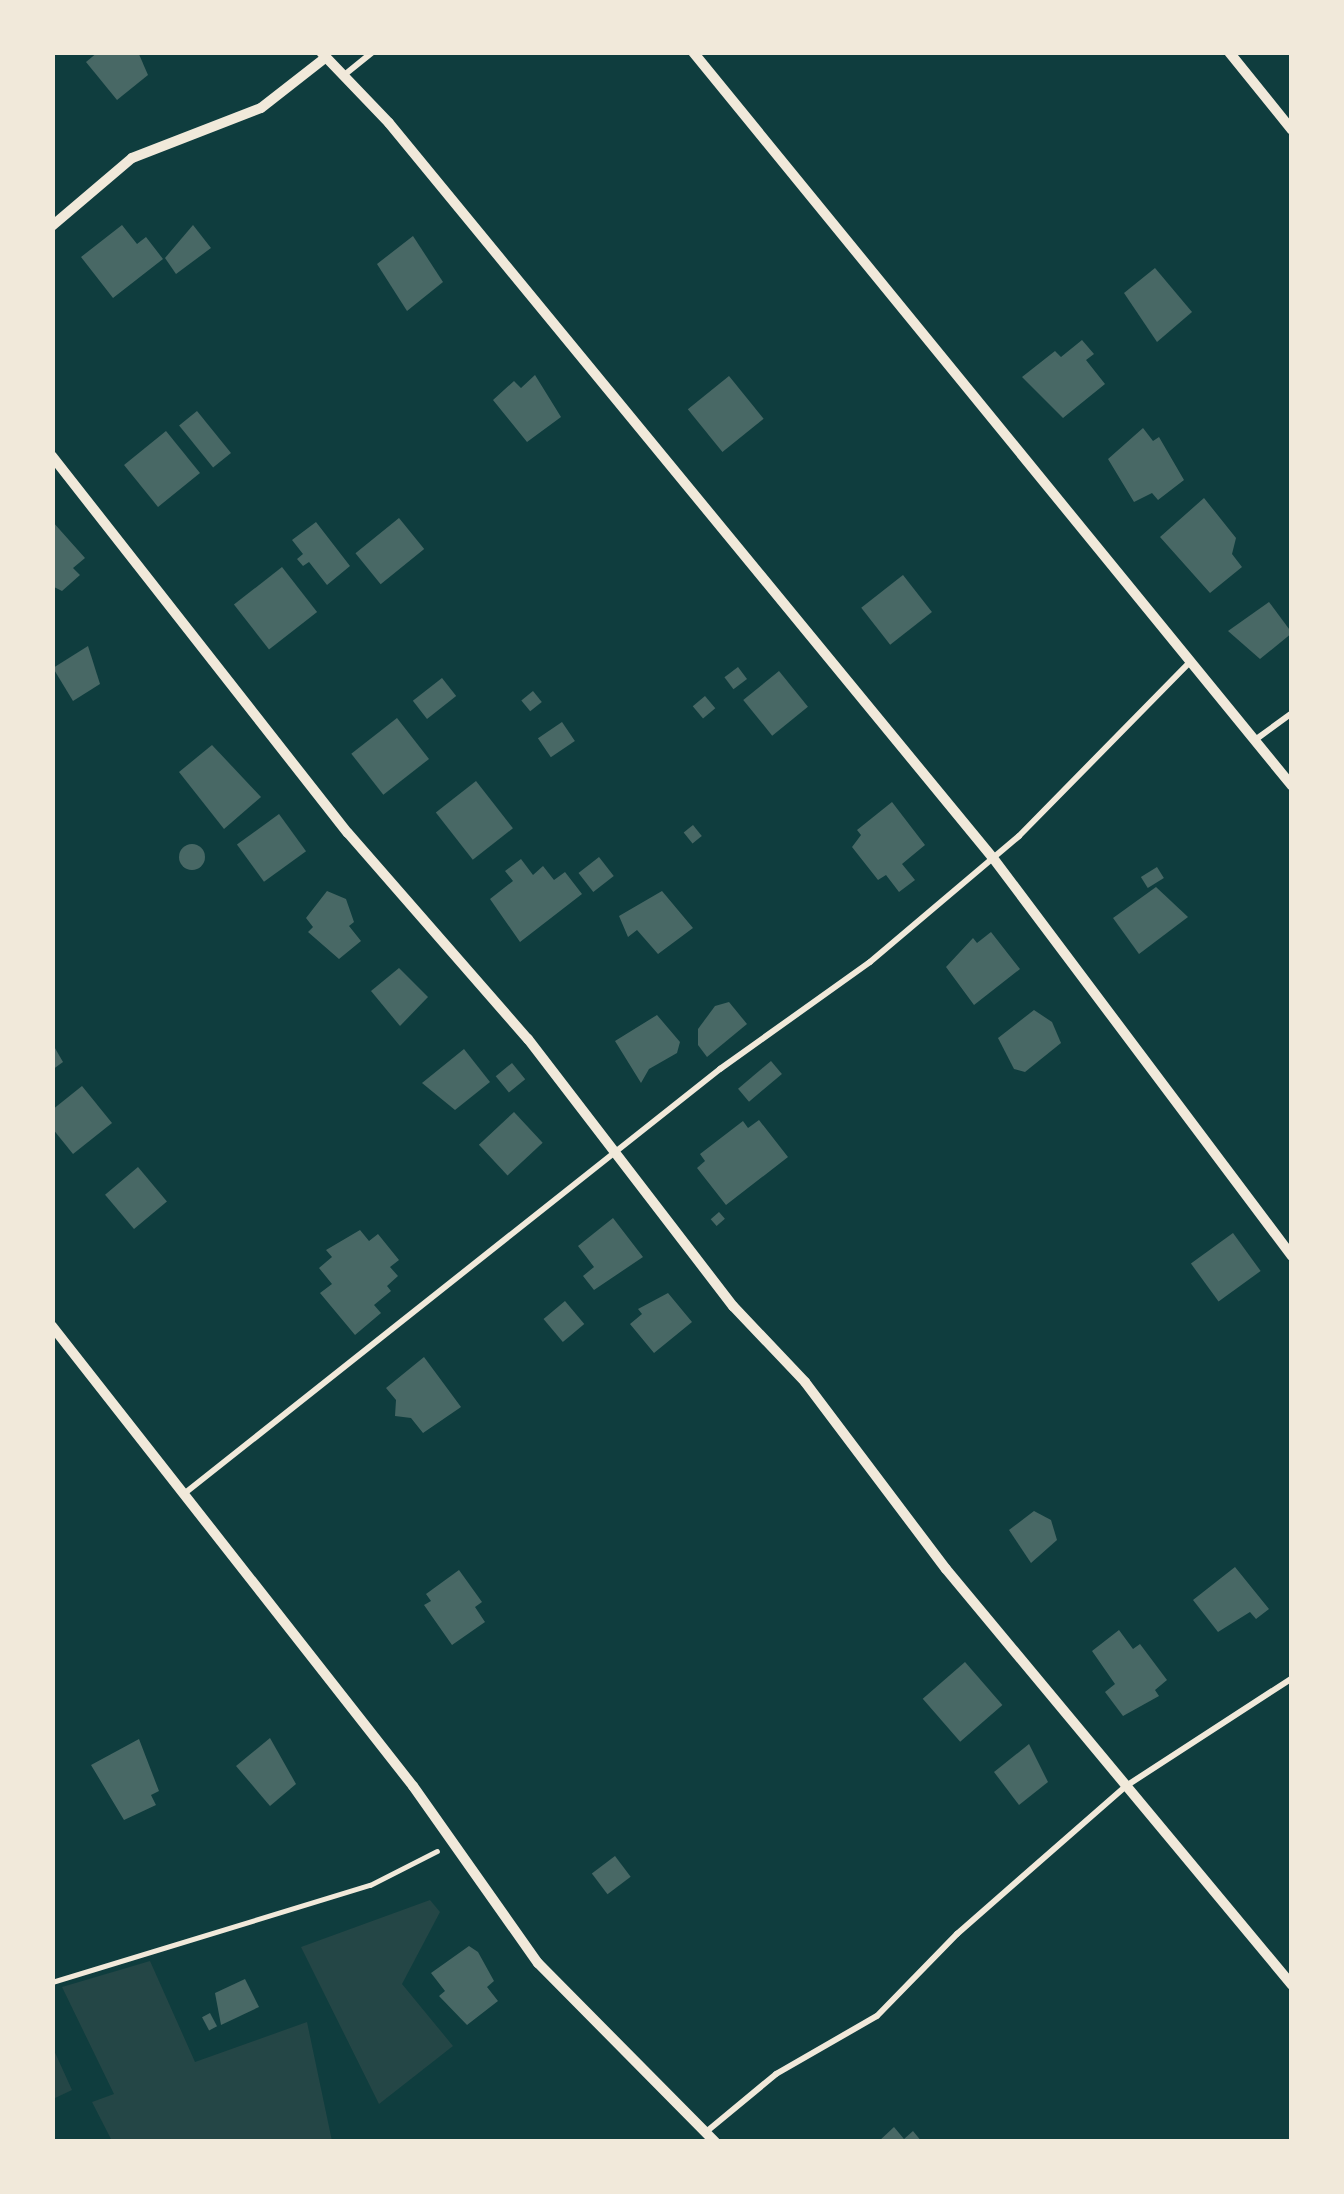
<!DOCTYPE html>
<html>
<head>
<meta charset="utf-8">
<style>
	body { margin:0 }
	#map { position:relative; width:1344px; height:2194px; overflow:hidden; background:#0f3d3e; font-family:"PT Sans Narrow",sans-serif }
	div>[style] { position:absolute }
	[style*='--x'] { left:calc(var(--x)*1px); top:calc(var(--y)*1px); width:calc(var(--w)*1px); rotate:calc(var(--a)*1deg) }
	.green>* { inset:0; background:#244646 }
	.building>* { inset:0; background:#486865; transform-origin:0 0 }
	.round { border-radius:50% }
	.path>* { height:5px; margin:-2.5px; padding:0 2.5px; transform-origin:2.5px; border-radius:2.5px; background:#f1e9da }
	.service>* { height:6px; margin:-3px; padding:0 3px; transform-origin:3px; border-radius:3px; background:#f1e9da }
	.minor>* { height:10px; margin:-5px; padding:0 5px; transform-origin:5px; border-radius:5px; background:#f1e9da }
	span { translate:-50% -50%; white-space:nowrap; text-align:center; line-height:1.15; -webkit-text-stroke:9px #f1e9da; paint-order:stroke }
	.frame { position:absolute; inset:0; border:55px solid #f1e9da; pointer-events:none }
</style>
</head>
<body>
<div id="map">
	<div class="green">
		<div style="clip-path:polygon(430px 1900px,440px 1912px,402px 1984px,453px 2046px,379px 2104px,301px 1947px)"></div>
		<div style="clip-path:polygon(150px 1961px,195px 2062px,307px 2022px,332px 2141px,112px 2141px,92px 2102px,114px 2094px,62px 1987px)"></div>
		<div style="clip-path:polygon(52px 2046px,72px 2090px,53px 2099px,52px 2099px)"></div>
	</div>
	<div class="building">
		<div style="clip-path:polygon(98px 52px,138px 52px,148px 75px,117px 100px,86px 62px)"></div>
		<div style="clip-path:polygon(122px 225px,137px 244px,146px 237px,163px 259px,113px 298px,81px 257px)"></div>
		<div style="clip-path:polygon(193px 225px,211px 248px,176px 274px,165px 258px)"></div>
		<div style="clip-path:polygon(413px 236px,443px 282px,407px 311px,377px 264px)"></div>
		<div style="clip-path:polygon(1155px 268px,1192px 312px,1157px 342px,1124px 293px)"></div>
		<div style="clip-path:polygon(1082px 340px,1094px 354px,1086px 360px,1105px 384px,1063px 418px,1022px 377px,1055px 351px,1061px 357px)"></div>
		<div style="clip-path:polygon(535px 375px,561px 417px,527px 442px,493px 400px,514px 381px,521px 388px)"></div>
		<div style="left:729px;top:376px;width:55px;height:53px;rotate:51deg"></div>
		<div style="left:197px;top:411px;width:54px;height:23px;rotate:51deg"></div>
		<div style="clip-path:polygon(1143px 428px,1153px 441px,1159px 437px,1184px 480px,1158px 500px,1152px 493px,1134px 502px,1108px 459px)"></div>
		<div style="left:166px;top:431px;width:54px;height:54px;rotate:51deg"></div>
		<div style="clip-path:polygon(1204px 498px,1236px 538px,1232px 554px,1242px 567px,1210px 593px,1160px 537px)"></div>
		<div style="left:399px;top:518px;width:40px;height:56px;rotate:51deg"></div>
		<div style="clip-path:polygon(52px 521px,85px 558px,73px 568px,80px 575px,62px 591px,52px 586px)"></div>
		<div style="clip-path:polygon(316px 522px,350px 566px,327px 585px,309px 562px,303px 566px,297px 559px,303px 554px,292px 540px)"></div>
		<div style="left:282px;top:567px;width:57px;height:61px;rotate:52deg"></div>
		<div style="left:903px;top:575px;width:47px;height:53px;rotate:52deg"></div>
		<div style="clip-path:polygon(1269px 602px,1292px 633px,1260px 659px,1228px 631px)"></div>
		<div style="clip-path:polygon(88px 646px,100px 684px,73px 701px,53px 668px)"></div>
		<div style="left:738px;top:667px;width:15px;height:17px;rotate:53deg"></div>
		<div style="left:779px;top:671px;width:46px;height:46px;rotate:51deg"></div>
		<div style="left:442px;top:678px;width:23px;height:37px;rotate:52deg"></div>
		<div style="left:533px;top:691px;width:14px;height:15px;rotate:51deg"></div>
		<div style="left:705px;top:696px;width:16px;height:16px;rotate:50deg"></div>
		<div style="left:397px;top:718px;width:52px;height:58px;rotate:52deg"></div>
		<div style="left:562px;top:722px;width:23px;height:29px;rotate:56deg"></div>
		<div style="clip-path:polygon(212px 745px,261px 797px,224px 829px,179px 772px)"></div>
		<div style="left:476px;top:781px;width:60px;height:51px;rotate:52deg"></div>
		<div style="clip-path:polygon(892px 802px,925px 845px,902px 864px,915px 880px,899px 892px,886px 875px,878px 880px,852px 847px,861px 835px,857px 830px)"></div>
		<div style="left:279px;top:814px;width:46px;height:52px;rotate:54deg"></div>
		<div style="left:693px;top:825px;width:14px;height:12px;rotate:51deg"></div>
		<div class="round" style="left:179px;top:844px;width:26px;height:26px"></div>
		<div style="left:599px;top:857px;width:24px;height:26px;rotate:52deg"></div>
		<div style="clip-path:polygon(521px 859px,533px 875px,543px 866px,554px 880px,565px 872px,582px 894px,520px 942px,490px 899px,513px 881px,505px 871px)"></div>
		<div style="left:1157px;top:867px;width:13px;height:19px;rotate:58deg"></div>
		<div style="clip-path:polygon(1156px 887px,1188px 917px,1139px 954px,1113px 918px)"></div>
		<div style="clip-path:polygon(327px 891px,346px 899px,354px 922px,349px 926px,361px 941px,339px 959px,308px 932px,313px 927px,306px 918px)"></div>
		<div style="clip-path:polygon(662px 891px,693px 928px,658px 954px,637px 930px,628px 937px,619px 916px)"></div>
		<div style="clip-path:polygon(991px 932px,1020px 969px,974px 1005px,946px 967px,973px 938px,977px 943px)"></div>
		<div style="clip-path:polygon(399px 968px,428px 997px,400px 1026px,371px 991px)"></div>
		<div style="clip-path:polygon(729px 1002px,747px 1024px,707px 1057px,698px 1045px,698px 1029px,715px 1006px)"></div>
		<div style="clip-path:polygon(1034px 1010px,1052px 1022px,1061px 1043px,1025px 1072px,1014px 1069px,998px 1038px)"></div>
		<div style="clip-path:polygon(657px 1015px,680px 1042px,677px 1053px,649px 1069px,641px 1083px,615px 1041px)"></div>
		<div style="clip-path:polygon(52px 1043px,63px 1062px,52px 1070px)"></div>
		<div style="clip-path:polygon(464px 1049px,490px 1082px,455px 1110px,422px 1083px)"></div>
		<div style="left:771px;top:1061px;width:17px;height:43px;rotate:50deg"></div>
		<div style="left:512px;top:1063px;width:21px;height:21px;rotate:51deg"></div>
		<div style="clip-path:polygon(82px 1086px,112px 1123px,73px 1154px,52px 1128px,52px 1110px)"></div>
		<div style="left:514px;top:1112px;width:42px;height:48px;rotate:47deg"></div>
		<div style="clip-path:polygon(759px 1120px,788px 1157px,726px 1205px,697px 1168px,705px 1161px,700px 1154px,743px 1121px,748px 1128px)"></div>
		<div style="left:138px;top:1167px;width:45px;height:43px;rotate:50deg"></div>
		<div style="left:719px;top:1212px;width:9px;height:11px;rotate:49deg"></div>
		<div style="clip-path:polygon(613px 1218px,643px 1257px,594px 1290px,583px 1276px,594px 1267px,578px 1246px)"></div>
		<div style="clip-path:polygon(360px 1230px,369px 1241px,378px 1234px,399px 1260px,390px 1267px,398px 1276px,387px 1286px,391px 1291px,374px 1305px,381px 1313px,355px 1335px,320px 1293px,332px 1284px,319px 1268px,332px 1257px,326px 1250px)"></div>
		<div style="left:1233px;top:1233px;width:47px;height:52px;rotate:54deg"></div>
		<div style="clip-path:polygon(668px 1293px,692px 1322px,654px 1353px,630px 1324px,642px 1314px,638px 1309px)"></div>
		<div style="left:565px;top:1301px;width:30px;height:28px;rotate:50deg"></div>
		<div style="clip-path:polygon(424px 1357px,461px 1407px,423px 1433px,411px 1418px,395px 1416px,396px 1400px,386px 1388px)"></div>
		<div style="clip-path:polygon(1034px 1511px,1051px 1520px,1057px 1540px,1031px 1563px,1009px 1530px)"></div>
		<div style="clip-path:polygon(1235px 1567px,1269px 1609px,1256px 1619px,1250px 1612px,1218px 1632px,1193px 1600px)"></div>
		<div style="clip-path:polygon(459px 1570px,482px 1602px,475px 1607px,485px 1622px,452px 1645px,424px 1605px,431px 1601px,426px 1594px)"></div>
		<div style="clip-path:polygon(1119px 1630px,1133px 1649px,1140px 1644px,1167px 1680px,1155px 1690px,1159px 1696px,1123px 1716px,1105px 1692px,1115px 1684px,1092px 1651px)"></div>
		<div style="left:965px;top:1662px;width:57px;height:56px;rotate:49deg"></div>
		<div style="clip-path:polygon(270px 1738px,296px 1784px,270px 1806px,236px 1766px)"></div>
		<div style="clip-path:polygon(139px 1739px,159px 1791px,151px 1795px,156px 1805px,124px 1820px,91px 1765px)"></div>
		<div style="clip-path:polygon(1029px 1744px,1048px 1782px,1019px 1805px,994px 1772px)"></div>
		<div style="left:615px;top:1856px;width:26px;height:29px;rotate:53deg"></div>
		<div style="clip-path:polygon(469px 1946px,478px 1952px,494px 1981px,487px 1987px,498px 2001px,467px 2025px,439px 1996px,445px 1991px,431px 1973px)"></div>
		<div style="clip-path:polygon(245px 1979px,259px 2007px,221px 2025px,215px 1993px)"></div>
		<div style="left:210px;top:2013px;width:15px;height:9px;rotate:62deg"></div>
		<div style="clip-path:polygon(894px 2127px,904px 2139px,913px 2131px,922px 2142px,878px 2142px)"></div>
	</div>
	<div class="path">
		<div style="--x:52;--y:1982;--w:332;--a:-17"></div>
		<div style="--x:370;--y:1885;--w:75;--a:-26.9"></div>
	</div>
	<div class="service">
		<div style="--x:343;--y:76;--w:38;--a:-39"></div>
		<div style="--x:1255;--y:740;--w:46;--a:-36.1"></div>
		<div style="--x:185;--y:1493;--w:683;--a:-38.4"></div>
		<div style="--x:720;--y:1069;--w:184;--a:-35.5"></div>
		<div style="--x:870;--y:962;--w:195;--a:-40.2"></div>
		<div style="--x:1019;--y:836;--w:243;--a:-45.5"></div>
		<div style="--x:706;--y:2132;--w:91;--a:-39.6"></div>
		<div style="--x:776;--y:2074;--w:116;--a:-29.9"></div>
		<div style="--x:877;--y:2016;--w:115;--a:-45.7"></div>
		<div style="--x:957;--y:1934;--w:225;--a:-41.2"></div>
		<div style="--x:1126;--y:1786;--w:198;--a:-33"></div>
	</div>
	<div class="minor">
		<div style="--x:321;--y:52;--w:98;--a:46.2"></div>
		<div style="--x:389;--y:123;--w:951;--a:50.59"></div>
		<div style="--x:993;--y:858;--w:498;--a:53.1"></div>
		<div style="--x:693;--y:52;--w:947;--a:50.78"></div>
		<div style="--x:1229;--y:52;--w:100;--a:51.1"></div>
		<div style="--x:52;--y:226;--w:105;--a:-40.4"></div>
		<div style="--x:132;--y:158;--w:138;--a:-21.2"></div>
		<div style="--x:261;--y:108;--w:81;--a:-38"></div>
		<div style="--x:52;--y:456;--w:479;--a:51.9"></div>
		<div style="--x:348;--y:833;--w:274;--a:48.9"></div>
		<div style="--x:528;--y:1039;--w:337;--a:52.5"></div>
		<div style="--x:733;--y:1306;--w:105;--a:46.5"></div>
		<div style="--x:805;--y:1382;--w:234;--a:53"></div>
		<div style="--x:946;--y:1569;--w:541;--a:50.25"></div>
		<div style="--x:52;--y:1326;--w:585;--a:51.88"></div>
		<div style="--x:413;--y:1786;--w:217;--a:54.8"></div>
		<div style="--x:538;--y:1963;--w:252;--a:45.3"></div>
	</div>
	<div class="frame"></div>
</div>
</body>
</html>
